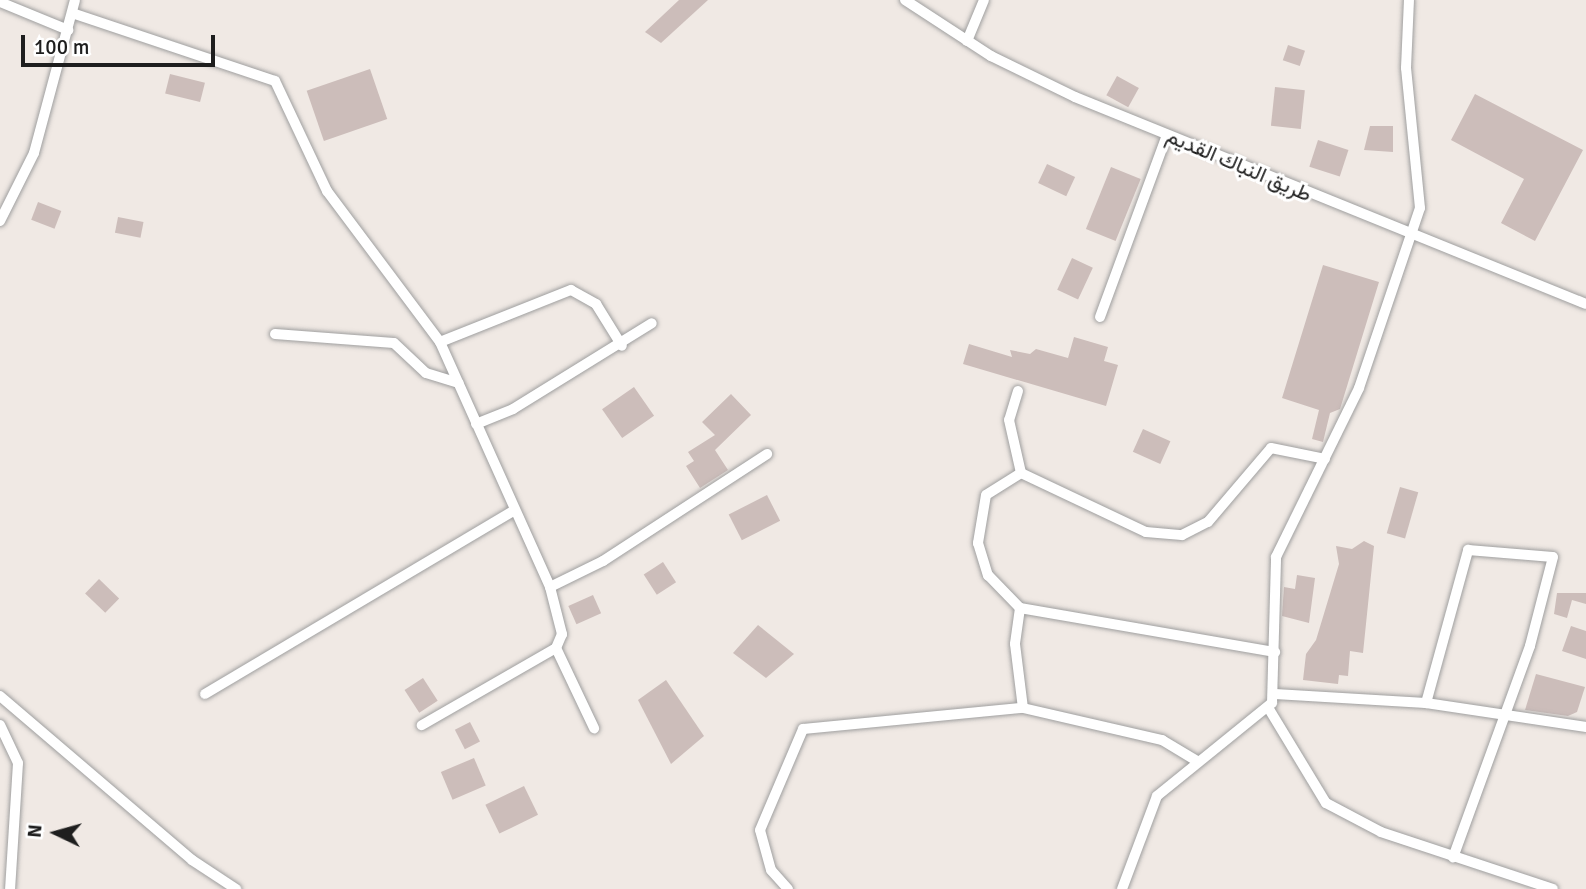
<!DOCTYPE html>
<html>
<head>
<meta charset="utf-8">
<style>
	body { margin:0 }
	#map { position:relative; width:1586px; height:889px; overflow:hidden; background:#f0e9e4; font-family:Signika,Vazirmatn,sans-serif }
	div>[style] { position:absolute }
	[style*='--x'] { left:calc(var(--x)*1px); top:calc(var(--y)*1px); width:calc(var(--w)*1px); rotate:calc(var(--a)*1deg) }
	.building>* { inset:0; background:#ccbdba; transform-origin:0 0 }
	.roads { filter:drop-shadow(0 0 2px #9f9f9f) drop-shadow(0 0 2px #9f9f9f) }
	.minor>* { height:10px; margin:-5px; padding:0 5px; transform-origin:5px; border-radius:5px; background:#fff }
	span { translate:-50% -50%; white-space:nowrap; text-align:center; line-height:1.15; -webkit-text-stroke:6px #fff; paint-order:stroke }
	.street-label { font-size:21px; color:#1e1e1e }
	.north { position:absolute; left:21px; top:798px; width:70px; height:70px; -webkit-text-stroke:5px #fff; paint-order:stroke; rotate:275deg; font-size:19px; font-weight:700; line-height:28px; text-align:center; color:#1e1e1e }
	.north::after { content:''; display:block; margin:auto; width:24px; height:32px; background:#1e1e1e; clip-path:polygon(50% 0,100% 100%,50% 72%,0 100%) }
	.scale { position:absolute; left:21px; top:35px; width:194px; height:32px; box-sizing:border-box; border:4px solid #1e1e1e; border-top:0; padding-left:9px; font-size:21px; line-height:24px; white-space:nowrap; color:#1e1e1e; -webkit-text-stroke:5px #fff; paint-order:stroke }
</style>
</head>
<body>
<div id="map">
	<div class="building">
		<div style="clip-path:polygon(679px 0,708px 0,661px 43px,645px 32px)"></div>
		<div style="left:1288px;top:45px;width:18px;height:16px;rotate:19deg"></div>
		<div style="left:370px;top:69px;width:53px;height:67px;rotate:71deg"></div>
		<div style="left:170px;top:74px;width:36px;height:20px;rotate:14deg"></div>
		<div style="left:1117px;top:76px;width:25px;height:22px;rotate:29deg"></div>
		<div style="left:1275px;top:87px;width:30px;height:39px;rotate:6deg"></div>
		<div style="clip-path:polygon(1475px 94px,1583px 150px,1535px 241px,1501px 223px,1524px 179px,1451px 140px)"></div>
		<div style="clip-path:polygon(1370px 126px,1393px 126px,1393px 152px,1364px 150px)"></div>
		<div style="left:1318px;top:140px;width:32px;height:28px;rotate:18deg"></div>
		<div style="left:1047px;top:164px;width:31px;height:21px;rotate:25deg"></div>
		<div style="left:1111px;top:167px;width:32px;height:67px;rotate:22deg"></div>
		<div style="left:38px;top:202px;width:25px;height:19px;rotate:21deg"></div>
		<div style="left:118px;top:217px;width:26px;height:16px;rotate:11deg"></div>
		<div style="left:1072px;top:258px;width:23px;height:35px;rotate:25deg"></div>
		<div style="clip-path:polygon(1323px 265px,1379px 282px,1340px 409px,1330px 413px,1323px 442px,1312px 439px,1319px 410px,1282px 398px)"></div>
		<div style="clip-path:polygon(1074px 337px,1108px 347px,1104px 361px,1118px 365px,1106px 406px,963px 364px,969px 344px,1012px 357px,1010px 350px,1030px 354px,1036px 349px,1068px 358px)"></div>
		<div style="left:634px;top:387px;width:35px;height:39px;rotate:55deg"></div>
		<div style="clip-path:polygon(731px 394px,751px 415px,715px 450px,728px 470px,700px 488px,686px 466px,694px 461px,688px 452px,715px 435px,702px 422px)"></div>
		<div style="left:1143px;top:429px;width:30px;height:25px;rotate:24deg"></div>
		<div style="left:1400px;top:487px;width:19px;height:48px;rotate:16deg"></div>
		<div style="left:767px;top:495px;width:29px;height:43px;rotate:63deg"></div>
		<div style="clip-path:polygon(1364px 541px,1374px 546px,1363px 653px,1350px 651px,1348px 676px,1339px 675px,1338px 684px,1303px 680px,1306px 654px,1316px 640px,1339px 564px,1336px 546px,1352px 549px)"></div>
		<div style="left:663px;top:562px;width:24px;height:23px;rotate:57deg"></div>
		<div style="clip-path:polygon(1297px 575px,1315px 578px,1309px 623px,1282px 616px,1284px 587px,1295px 589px)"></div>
		<div style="left:99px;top:579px;width:28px;height:20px;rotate:44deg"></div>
		<div style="clip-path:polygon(1557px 593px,1586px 593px,1586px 604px,1572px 600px,1567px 618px,1554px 614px)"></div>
		<div style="left:593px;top:595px;width:20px;height:27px;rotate:66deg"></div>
		<div style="clip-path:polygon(758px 625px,794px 654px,766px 678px,733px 653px)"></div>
		<div style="clip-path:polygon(1571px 626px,1586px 631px,1586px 659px,1562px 651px)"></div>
		<div style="clip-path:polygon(1536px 674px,1585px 687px,1577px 712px,1568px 716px,1525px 710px)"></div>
		<div style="left:423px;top:678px;width:27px;height:22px;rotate:57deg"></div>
		<div style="clip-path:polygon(666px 680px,704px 736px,671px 764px,638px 700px)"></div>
		<div style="left:470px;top:722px;width:22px;height:17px;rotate:63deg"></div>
		<div style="left:474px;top:758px;width:30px;height:36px;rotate:67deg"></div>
		<div style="left:524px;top:786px;width:32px;height:43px;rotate:64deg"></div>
	</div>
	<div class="roads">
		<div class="minor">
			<div style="--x:905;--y:0;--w:103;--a:33.1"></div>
			<div style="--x:991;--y:56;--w:93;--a:26"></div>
			<div style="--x:1075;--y:97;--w:551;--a:22.05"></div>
			<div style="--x:0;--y:2;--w:74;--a:22.4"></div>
			<div style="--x:72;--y:13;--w:214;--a:18.5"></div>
			<div style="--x:275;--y:81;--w:122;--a:64.7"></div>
			<div style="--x:327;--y:191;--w:189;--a:53.2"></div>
			<div style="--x:440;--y:342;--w:269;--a:65.8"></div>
			<div style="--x:550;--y:587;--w:49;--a:75.7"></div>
			<div style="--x:562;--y:634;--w:15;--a:113"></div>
			<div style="--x:556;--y:648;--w:155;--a:150.1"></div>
			<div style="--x:967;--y:41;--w:44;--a:-67.5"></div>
			<div style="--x:0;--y:221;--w:76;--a:-63.4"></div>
			<div style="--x:34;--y:153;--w:158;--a:-75"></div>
			<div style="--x:1100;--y:317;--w:194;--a:-69.8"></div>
			<div style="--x:275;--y:334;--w:119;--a:4.3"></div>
			<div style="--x:394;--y:343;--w:44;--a:43.2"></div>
			<div style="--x:426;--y:373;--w:34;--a:17"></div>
			<div style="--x:440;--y:342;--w:141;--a:-21.7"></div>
			<div style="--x:571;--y:290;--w:29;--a:29"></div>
			<div style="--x:596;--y:304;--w:49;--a:58.2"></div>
			<div style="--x:1018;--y:391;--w:30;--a:107"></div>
			<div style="--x:1009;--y:420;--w:54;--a:77.2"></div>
			<div style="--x:1021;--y:473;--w:138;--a:25.3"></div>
			<div style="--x:1146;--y:532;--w:36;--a:5"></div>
			<div style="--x:1182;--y:535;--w:29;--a:-27"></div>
			<div style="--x:1208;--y:522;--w:97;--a:-49.6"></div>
			<div style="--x:1271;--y:448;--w:55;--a:11.5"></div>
			<div style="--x:476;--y:424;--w:40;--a:-22"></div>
			<div style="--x:513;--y:409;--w:163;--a:-31.7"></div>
			<div style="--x:1021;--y:473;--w:41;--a:147.8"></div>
			<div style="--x:986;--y:495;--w:49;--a:99.5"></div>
			<div style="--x:978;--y:543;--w:34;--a:73"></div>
			<div style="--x:988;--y:575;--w:46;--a:45.9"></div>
			<div style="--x:1020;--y:608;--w:259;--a:9.8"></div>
			<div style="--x:550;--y:587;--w:59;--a:-26.1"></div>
			<div style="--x:603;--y:561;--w:196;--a:-33.1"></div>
			<div style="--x:1020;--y:608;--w:36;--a:98"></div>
			<div style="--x:1015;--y:644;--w:64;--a:82.9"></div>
			<div style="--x:1023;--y:708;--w:143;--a:13"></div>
			<div style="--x:1162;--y:740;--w:41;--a:31"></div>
			<div style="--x:556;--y:648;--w:89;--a:64.6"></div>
			<div style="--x:205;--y:694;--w:360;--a:-30.7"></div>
			<div style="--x:1275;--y:694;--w:151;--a:3.4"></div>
			<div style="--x:1426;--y:703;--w:162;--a:8.5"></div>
			<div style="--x:0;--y:696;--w:253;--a:40.5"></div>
			<div style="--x:192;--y:860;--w:53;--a:33.4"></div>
			<div style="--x:1426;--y:703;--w:159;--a:-74.6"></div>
			<div style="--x:1468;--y:550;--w:85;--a:4.7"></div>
			<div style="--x:1553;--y:557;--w:92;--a:104.5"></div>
			<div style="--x:1530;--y:646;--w:225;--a:110"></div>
			<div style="--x:1269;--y:709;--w:110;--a:58.8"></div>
			<div style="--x:1326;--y:803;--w:62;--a:27.8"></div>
			<div style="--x:1381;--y:832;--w:181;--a:18.3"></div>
			<div style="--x:0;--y:725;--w:42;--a:64.7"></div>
			<div style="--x:18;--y:763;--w:126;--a:93.6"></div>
			<div style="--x:788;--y:889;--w:25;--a:-132"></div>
			<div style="--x:771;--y:870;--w:41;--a:-105.4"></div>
			<div style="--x:760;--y:830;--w:110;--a:-66.9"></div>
			<div style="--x:803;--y:729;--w:221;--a:-5.5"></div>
			<div style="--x:1122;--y:889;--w:99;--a:-69.4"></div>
			<div style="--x:1157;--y:796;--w:148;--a:-39"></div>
			<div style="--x:1272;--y:703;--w:146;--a:-88.4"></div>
			<div style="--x:1276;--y:557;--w:188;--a:-63.8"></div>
			<div style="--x:1359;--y:388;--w:190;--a:-71.3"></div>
			<div style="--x:1420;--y:208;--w:141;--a:-95.7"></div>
			<div style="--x:1406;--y:68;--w:68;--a:-87.5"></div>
		</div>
	</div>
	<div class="street-label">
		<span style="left:1239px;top:165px;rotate:23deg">طريق النباك القديم</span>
	</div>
	<div class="north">N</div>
	<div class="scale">100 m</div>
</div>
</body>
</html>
